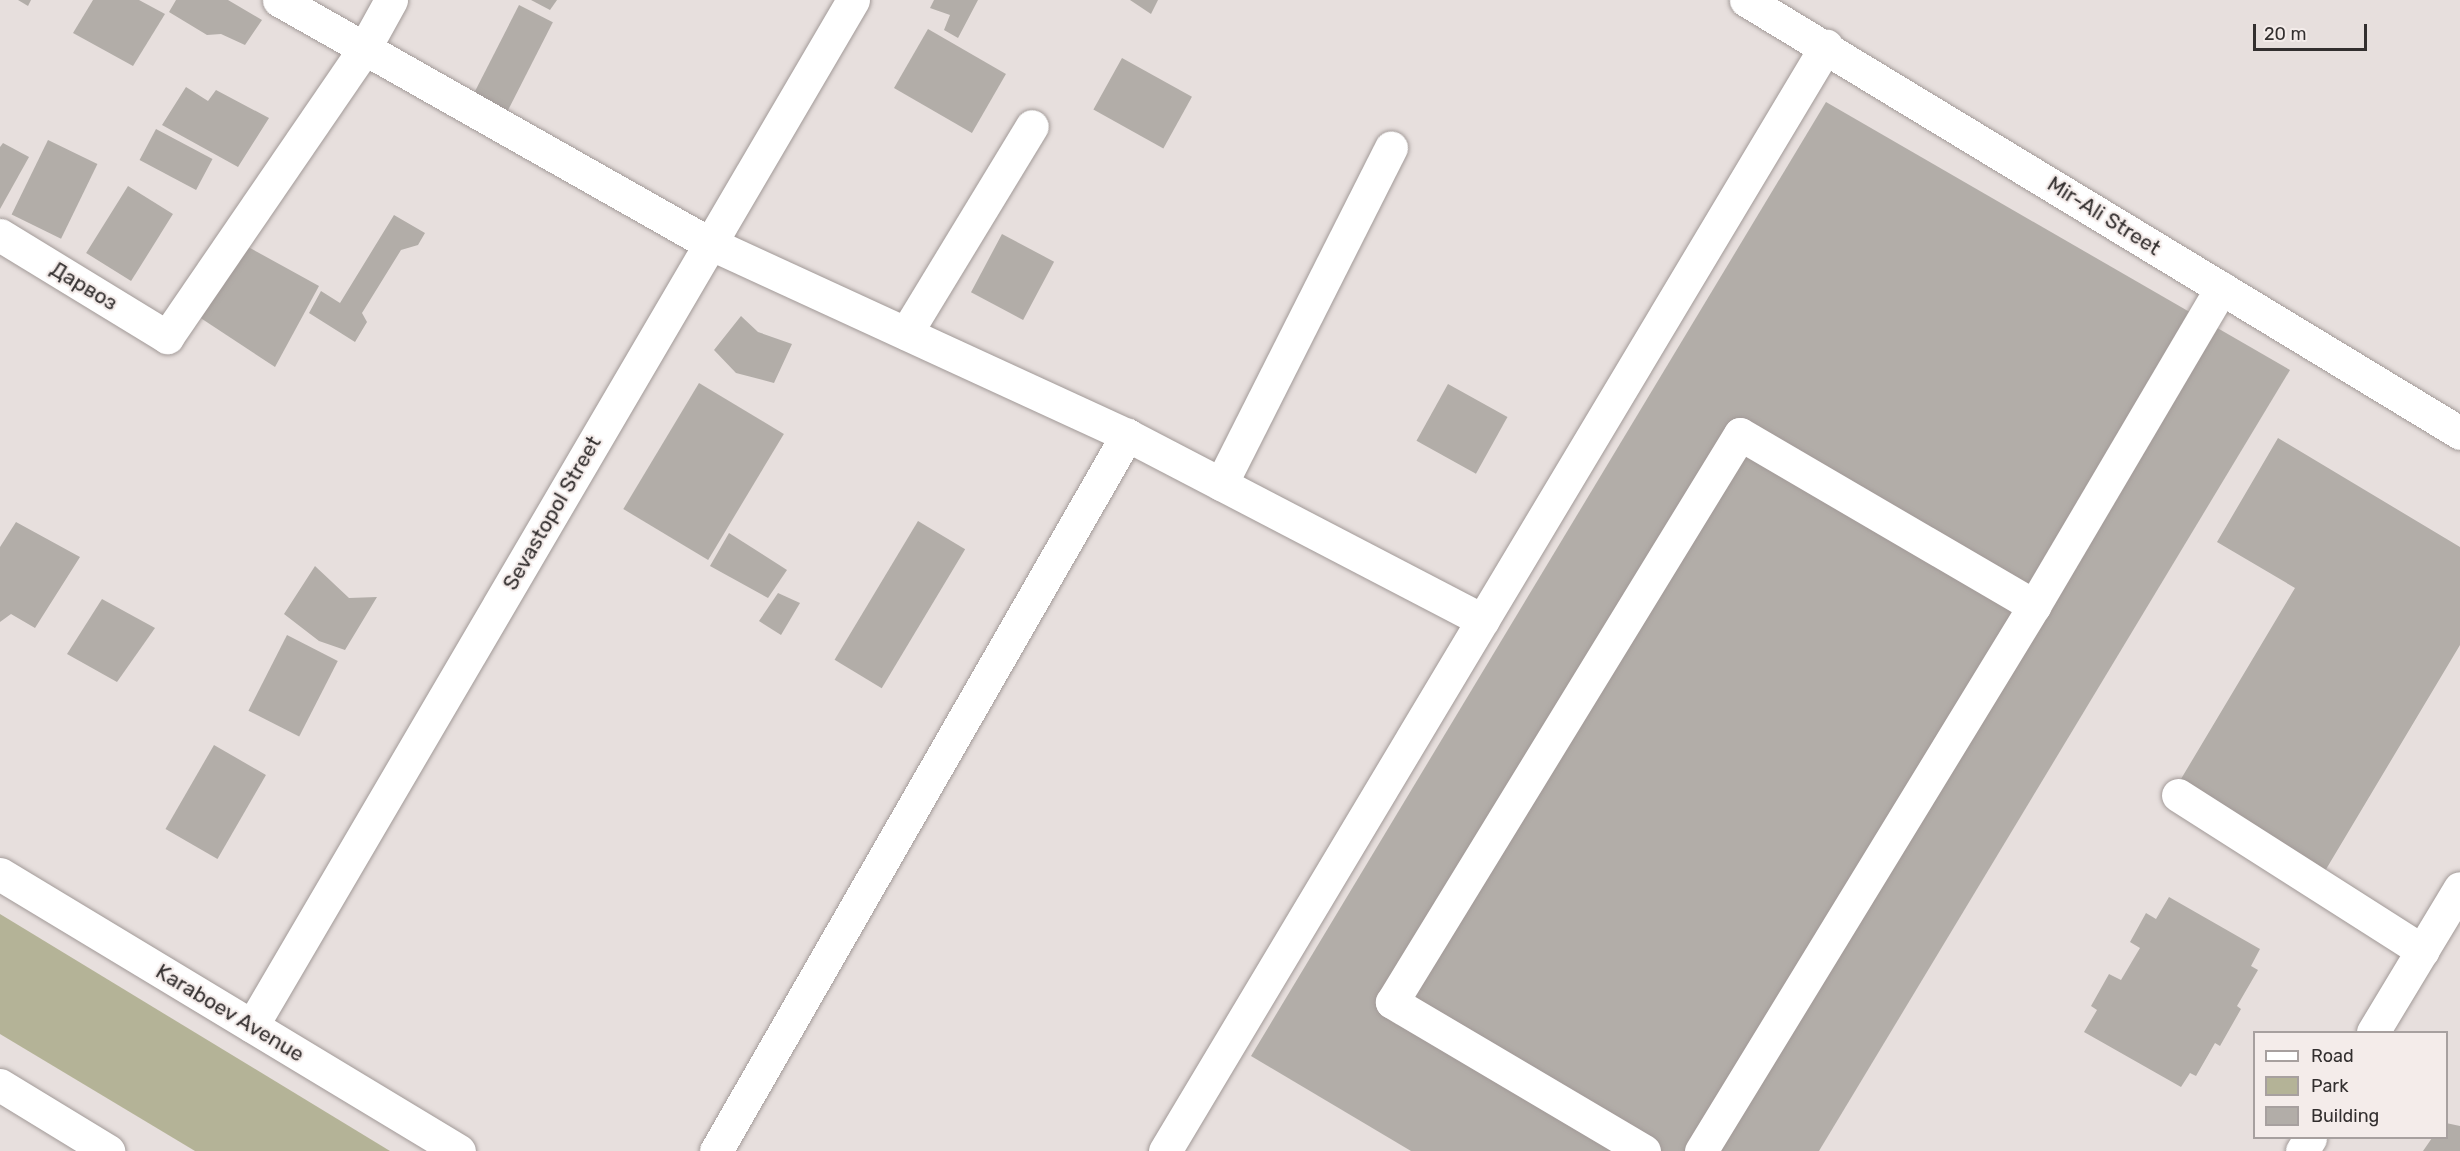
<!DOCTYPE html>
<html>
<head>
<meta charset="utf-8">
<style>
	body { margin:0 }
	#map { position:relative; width:2460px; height:1151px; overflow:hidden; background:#e7dfdd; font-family:Rubik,sans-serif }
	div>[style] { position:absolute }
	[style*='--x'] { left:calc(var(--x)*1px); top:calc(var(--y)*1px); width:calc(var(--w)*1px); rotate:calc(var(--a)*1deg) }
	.green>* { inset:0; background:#b4b397 }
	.building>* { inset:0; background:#b2ada8; transform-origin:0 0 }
	.roads { filter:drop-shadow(0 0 2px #a29a98) drop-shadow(0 0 2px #a29a98) }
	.minor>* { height:33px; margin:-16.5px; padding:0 16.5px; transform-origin:16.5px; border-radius:16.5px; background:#fff }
	.major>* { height:33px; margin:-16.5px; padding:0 16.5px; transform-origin:16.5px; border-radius:16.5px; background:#fff }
	.highway>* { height:33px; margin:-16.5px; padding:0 16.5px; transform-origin:16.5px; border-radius:16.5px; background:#fff }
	span { translate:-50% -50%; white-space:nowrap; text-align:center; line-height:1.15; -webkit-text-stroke:4.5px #f4ecea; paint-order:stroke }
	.street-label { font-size:21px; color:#332f2f }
	.legend { position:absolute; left:2253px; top:1031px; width:195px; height:108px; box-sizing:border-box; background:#f4ecea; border:2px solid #a7a09f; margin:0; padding:8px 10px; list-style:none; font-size:18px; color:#332f2f }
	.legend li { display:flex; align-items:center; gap:12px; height:30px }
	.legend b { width:30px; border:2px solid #a7a09f }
	.scale { position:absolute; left:2253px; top:24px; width:114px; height:27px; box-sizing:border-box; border:3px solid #332f2f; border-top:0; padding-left:8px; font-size:18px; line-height:21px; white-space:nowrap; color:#332f2f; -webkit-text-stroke:4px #f4ecea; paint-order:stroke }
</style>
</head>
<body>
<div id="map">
	<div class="green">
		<div style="clip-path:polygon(0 914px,390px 1151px,195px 1151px,0 1034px)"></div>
	</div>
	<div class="building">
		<div style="clip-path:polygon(18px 0,31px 0,28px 6px)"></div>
		<div style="clip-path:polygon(93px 0,139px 0,165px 14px,133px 66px,73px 33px)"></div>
		<div style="clip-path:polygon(176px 0,228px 0,262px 20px,245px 45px,221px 34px,207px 35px,169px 12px)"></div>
		<div style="clip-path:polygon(531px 0,557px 0,550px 10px)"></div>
		<div style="clip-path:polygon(934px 0,978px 0,958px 38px,944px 30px,950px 15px,930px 8px)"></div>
		<div style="clip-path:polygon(1130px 0,1158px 0,1151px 14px)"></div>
		<div style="left:519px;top:5px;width:38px;height:100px;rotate:27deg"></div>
		<div style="left:928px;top:29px;width:90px;height:68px;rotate:30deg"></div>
		<div style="left:1122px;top:58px;width:80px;height:59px;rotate:29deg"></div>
		<div style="clip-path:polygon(186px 87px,208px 101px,216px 90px,269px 118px,238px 167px,162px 125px)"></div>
		<div style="clip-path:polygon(1826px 102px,2290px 370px,1819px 1151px,1411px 1151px,1251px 1056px)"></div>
		<div style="left:156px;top:129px;width:64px;height:35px;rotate:28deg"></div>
		<div style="left:48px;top:140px;width:55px;height:83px;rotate:26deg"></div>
		<div style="clip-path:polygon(3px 143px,29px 157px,0 209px,0 147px)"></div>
		<div style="left:128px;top:186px;width:53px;height:79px;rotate:32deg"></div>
		<div style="clip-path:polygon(394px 215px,425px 233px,418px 245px,401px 250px,362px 313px,367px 322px,355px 342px,309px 313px,321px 291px,340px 303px)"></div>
		<div style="left:1002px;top:234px;width:59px;height:66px;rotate:28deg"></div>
		<div style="clip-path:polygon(241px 243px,319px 286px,275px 367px,193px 313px)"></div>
		<div style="clip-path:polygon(741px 316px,758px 332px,792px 344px,774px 383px,736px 373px,714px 350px)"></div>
		<div style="left:699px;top:383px;width:99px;height:147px;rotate:31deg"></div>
		<div style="left:1448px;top:384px;width:68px;height:65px;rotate:29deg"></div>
		<div style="clip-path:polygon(2278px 438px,2460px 547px,2460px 645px,2322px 876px,2175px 789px,2295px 588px,2217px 542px)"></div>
		<div style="left:918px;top:521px;width:55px;height:162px;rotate:31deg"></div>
		<div style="clip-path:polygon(16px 522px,80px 557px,35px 628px,11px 614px,0 622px,0 547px)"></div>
		<div style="clip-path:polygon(729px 533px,787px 570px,768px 598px,710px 566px)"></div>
		<div style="clip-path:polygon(315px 566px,349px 598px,377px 597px,345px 650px,319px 641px,284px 614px)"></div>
		<div style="clip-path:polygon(778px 593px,800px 603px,781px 635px,759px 621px)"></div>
		<div style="clip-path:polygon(102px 599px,155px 628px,117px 682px,67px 654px)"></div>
		<div style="left:287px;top:635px;width:57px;height:85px;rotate:27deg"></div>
		<div style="left:214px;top:745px;width:60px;height:97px;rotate:30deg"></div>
		<div style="clip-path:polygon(2169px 897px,2260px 949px,2251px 966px,2258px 970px,2237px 1006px,2241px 1009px,2220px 1046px,2215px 1043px,2196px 1076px,2190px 1073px,2181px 1087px,2084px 1032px,2097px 1010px,2091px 1006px,2109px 974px,2121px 980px,2140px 948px,2130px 942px,2146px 913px,2156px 919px)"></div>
		<div style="clip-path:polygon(2446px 1123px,2460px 1126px,2460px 1151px,2423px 1151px,2432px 1138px,2446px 1138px)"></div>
	</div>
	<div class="roads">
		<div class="minor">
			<div style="--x:279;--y:0;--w:494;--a:29.5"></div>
			<div style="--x:709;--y:243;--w:460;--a:24.7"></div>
			<div style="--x:1127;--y:435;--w:401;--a:27.5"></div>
			<div style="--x:1746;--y:0;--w:835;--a:31.23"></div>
			<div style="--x:0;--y:235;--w:196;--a:31.4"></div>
			<div style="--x:167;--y:337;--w:349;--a:-55.6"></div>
			<div style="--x:364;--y:49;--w:56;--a:-61.1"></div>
			<div style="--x:906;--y:333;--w:242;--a:-58.7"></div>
			<div style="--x:1221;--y:484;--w:377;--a:-63.2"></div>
			<div style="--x:2178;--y:795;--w:290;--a:32.5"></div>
			<div style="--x:252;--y:1026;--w:1189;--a:-59.64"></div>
			<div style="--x:716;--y:1151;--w:826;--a:-60.14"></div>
			<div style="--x:1165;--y:1151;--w:1288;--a:-59.11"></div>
			<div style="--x:1644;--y:1151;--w:293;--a:-149.4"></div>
			<div style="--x:1392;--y:1002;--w:666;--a:-58.51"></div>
			<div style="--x:1740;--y:434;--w:341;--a:30.3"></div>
			<div style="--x:1701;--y:1151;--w:639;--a:-58.57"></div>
			<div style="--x:2034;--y:606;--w:369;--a:-59.5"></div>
		</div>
		<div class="major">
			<div style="--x:2373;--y:1032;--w:168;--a:-58.9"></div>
			<div style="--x:2302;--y:1151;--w:15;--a:-58"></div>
		</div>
		<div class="highway">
			<div style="--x:0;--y:874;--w:536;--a:31.11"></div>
			<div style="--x:0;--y:1085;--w:127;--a:31.4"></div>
		</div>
	</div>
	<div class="street-label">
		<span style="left:2104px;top:216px;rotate:32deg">Mir-Ali Street</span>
		<span style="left:84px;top:286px;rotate:31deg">Дарвоз</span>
		<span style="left:552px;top:513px;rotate:-60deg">Sevastopol Street</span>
		<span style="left:230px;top:1013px;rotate:31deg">Karaboev Avenue</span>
	</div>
	<ul class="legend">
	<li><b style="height:8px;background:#fff"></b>Road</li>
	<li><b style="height:16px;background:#b4b397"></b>Park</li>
	<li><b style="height:16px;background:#b2ada8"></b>Building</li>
	</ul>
	<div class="scale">20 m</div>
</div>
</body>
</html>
